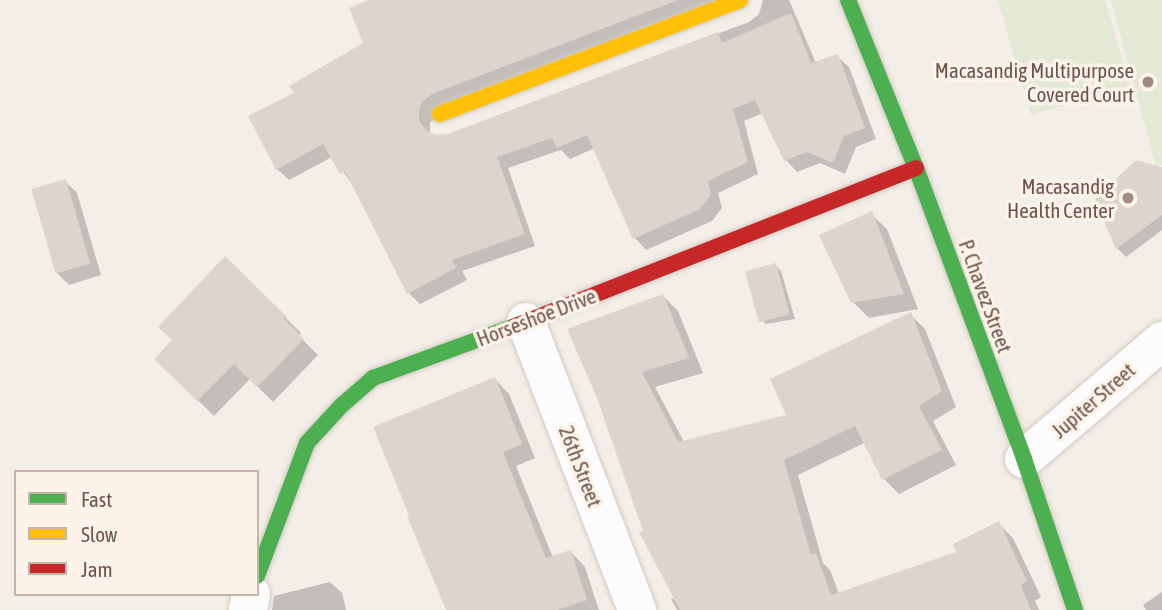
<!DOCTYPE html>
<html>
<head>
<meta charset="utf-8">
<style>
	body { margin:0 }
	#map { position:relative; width:1162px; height:610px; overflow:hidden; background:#f4eee8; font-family:"Asap Condensed",sans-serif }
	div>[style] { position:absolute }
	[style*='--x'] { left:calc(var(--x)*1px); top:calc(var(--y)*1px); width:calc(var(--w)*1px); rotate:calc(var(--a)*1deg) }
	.green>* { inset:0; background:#e3e9d4 }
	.shadow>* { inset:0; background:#0003 }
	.building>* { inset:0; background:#ddd4ce; transform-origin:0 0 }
	.roads { filter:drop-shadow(0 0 2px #d1cac4) drop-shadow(0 0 2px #d1cac4) }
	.street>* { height:38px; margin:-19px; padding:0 19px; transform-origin:19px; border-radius:19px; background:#fdfcfc }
	.fast>* { height:16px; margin:-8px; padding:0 8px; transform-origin:8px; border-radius:8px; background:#4caf50 }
	.slow>* { height:16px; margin:-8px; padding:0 8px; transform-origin:8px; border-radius:8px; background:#ffc107 }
	.jam>* { height:16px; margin:-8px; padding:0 8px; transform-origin:8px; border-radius:8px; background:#c62828 }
	.dots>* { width:19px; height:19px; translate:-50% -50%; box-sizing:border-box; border:4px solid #fdf3e9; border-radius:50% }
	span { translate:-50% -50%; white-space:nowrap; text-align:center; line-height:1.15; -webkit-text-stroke:7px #fdf3e9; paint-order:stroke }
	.poi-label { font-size:21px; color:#6f554c }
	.right { translate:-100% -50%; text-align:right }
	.street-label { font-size:21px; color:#6f554c }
	.legend { position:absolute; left:14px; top:470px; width:245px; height:126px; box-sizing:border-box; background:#fdf3e9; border:2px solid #c4b4aa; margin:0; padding:9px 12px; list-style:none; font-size:21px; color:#6f554c }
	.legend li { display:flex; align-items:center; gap:14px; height:35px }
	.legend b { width:35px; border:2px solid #c4b4aa }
</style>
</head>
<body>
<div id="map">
	<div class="green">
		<div style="clip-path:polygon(998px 0,1105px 0,1130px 86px,1031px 115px)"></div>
		<div style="clip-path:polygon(1111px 0,1162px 0,1162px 165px,1156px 166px)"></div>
	</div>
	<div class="shadow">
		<div style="clip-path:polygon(373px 0,720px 0,430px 122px,430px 135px,448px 136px,749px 22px,759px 14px,763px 0,789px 0,816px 63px,837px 56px,849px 67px,876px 139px,856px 147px,845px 174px,820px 163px,797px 172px,786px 160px,763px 113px,744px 121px,758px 174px,718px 193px,722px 208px,712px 221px,646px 250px,635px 238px,595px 148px,570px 159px,561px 150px,508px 168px,535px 246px,462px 271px,467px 280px,420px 304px,409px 293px,353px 185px,332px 157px,289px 180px,277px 169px,296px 94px,365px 44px)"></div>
		<div style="clip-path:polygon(1162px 167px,1162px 230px,1126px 257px,1117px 248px,1097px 199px)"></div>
		<div style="clip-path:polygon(65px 181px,77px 193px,101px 275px,69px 285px,57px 273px)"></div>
		<div style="clip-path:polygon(871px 214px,887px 229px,918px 309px,869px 318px,853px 302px)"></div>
		<div style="clip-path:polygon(225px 258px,301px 333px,299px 336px,318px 355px,273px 402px,250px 379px,214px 416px,156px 359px,174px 340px)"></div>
		<div style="clip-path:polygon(775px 265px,781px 271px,795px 319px,766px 324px,760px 318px)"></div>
		<div style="clip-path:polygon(663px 296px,678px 311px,703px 373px,655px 387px,684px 442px,789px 416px,910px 314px,925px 329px,956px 407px,933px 421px,956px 465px,899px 494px,884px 479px,864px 443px,798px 475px,823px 563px,830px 570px,839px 594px,958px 553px,998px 523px,1013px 538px,1041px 597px,1035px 601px,1039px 610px,677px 610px,671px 599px,675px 598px,645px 532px,598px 397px)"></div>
		<div style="clip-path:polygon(495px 379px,509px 394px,535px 458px,516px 466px,553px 558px,571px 552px,585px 567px,599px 610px,450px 610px)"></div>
		<div style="clip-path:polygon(330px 582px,342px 593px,346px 610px,272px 610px,274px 596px)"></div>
		<div style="clip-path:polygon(1162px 592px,1162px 610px,1146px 610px,1143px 605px)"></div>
	</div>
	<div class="building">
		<div style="clip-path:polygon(368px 0,678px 0,432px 94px,423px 101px,419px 110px,419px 121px,426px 130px,436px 135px,448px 134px,718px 32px,722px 43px,791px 13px,811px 63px,838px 54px,865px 128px,844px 136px,833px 163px,807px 152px,784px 161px,755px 100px,733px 109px,748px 162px,708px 181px,711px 195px,700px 209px,633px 239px,587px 135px,557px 148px,552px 138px,497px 157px,525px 234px,452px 260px,456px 268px,407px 294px,345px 171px,340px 174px,323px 144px,276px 170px,248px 116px,294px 93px,289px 86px,363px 43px,349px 8px)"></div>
		<div style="clip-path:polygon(1136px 160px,1162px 167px,1162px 215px,1116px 249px,1095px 199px)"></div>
		<div style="left:66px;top:179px;width:88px;height:36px;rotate:74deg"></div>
		<div style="clip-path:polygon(872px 211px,904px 294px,851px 303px,819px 235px)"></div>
		<div style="clip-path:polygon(225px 256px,287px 317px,284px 319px,304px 339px,257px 387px,234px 364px,197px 401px,154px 359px,172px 340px,158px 327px)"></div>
		<div style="left:776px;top:263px;width:53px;height:32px;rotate:75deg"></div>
		<div style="clip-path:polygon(663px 294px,689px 358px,642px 372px,678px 442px,786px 415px,770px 379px,911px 312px,942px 391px,919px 406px,942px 450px,882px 480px,855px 426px,784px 460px,811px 555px,816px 553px,831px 595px,956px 552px,953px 544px,999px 521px,1027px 581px,1021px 585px,1031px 610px,680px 610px,639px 532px,643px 531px,597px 398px,567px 329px)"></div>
		<div style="clip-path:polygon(495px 377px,522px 444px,503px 452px,546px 558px,571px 550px,587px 600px,557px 610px,446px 610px,407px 516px,409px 515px,373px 427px)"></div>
	</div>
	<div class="roads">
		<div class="street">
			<div style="--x:526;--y:322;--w:309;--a:68.9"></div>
			<div style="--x:1024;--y:459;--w:182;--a:-40.5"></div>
			<div style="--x:248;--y:610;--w:16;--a:-79"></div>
		</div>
		<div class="fast">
			<div style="--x:848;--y:0;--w:181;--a:68"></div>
			<div style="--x:916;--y:168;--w:310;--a:69.6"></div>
			<div style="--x:1024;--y:459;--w:159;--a:71.3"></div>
			<div style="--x:257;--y:576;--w:142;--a:-69.4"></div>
			<div style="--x:307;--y:443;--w:50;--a:-47.4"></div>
			<div style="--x:341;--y:406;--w:43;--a:-41.2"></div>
			<div style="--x:373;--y:378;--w:151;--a:-20.1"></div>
		</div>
		<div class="slow">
			<div style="--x:440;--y:114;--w:321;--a:-20.8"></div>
		</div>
		<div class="jam">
			<div style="--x:515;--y:326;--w:431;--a:-21.5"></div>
		</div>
	</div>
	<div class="dots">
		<div style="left:1148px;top:82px;background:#9e8b83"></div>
		<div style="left:1128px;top:198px;background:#9e8b83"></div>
	</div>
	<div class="poi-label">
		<span class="right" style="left:1134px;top:82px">Macasandig Multipurpose<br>Covered Court</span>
		<span class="right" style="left:1114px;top:198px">Macasandig<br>Health Center</span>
	</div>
	<div class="street-label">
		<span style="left:986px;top:296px;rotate:70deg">P. Chavez Street</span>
		<span style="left:536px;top:317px;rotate:-21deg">Horseshoe Drive</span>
		<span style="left:1093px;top:400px;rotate:-41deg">Jupiter Street</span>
		<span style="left:581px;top:466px;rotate:69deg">26th Street</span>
	</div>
	<ul class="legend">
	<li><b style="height:9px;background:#4caf50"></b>Fast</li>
	<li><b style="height:9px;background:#ffc107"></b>Slow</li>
	<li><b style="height:9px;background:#c62828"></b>Jam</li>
	</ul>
</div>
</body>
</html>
